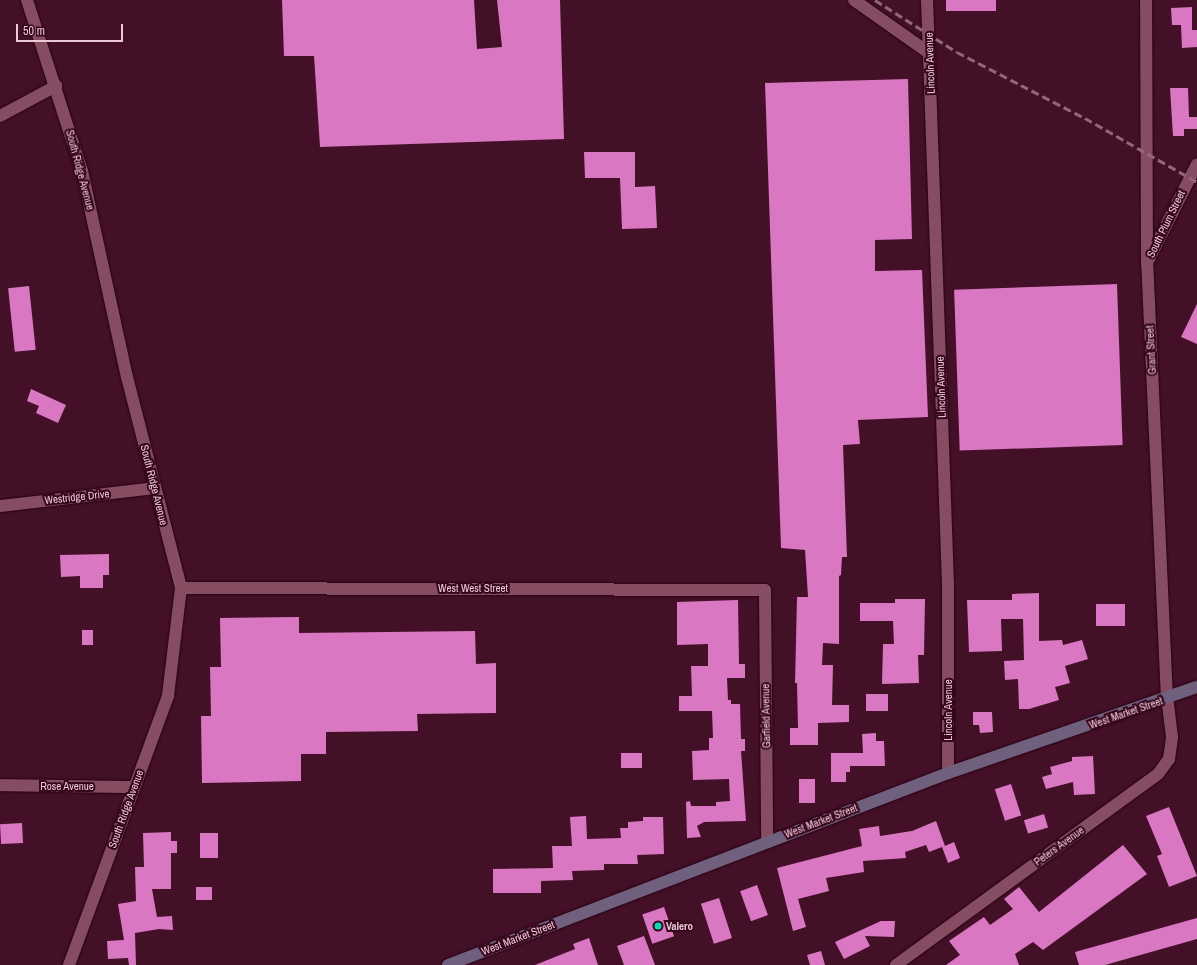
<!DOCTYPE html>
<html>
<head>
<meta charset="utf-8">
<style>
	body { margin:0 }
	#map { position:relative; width:1197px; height:965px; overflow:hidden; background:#441028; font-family:"Archivo Narrow",sans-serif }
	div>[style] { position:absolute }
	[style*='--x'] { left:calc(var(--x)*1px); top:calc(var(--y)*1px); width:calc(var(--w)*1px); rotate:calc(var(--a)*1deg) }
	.building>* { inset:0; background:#d977c3; transform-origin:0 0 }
	.roads { filter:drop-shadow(0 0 1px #270011) drop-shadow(0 0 1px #270011) }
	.minor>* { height:12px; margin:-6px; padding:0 6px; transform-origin:6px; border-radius:6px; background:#864c62 }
	.tertiary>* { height:12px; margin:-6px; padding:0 6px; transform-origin:6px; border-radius:6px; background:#864c62 }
	.secondary>* { height:12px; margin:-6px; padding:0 6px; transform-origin:6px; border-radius:6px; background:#70607e }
	.rail>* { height:3px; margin-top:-1.5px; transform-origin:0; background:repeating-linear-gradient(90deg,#93677a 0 8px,transparent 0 12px) }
	.dots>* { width:11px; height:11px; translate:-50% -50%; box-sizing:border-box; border:2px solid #38051e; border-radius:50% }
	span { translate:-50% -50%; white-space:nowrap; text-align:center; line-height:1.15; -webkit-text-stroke:4px #38051e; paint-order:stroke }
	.street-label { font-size:11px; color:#ebc9d5 }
	.poi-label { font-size:11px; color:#ebc9d5; font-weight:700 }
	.left { translate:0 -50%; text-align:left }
	.scale { position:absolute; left:16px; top:24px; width:107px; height:18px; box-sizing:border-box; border:2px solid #ebc9d5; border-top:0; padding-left:5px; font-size:12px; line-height:14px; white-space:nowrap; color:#ebc9d5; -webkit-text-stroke:3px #38051e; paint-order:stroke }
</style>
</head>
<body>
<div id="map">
	<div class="building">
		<div style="clip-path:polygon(282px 0,474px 0,477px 49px,502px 47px,497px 0,560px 0,564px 139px,320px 147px,314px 56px,284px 56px)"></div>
		<div style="left:946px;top:0;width:50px;height:11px"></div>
		<div style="clip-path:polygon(1192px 7px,1192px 30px,1197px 30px,1197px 47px,1182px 48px,1181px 25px,1172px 25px,1171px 8px)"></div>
		<div style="clip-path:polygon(908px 79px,912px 239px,875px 240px,875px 271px,922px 270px,928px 417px,858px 420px,860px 444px,843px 445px,847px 557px,842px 557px,841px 575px,839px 576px,839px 644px,823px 643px,822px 665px,833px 665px,832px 705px,849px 705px,849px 722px,818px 723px,818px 745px,790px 745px,790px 728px,798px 728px,797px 683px,795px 683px,797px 597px,808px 597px,805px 550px,781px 548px,765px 83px)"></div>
		<div style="clip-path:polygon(1170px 88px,1188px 88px,1189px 117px,1197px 117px,1197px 129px,1184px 129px,1184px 136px,1173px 136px)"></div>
		<div style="clip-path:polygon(584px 152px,635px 152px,635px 187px,655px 186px,657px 228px,622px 229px,620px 178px,585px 178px)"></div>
		<div style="left:1117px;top:284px;width:161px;height:163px;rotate:88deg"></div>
		<div style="left:29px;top:286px;width:64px;height:21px;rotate:84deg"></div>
		<div style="clip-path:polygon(1197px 304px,1197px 344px,1181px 337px)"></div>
		<div style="clip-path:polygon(31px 389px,66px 405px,58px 423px,36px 413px,39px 406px,27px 401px)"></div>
		<div style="clip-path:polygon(109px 554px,109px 575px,103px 575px,103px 588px,80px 588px,80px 576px,61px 577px,60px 555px)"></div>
		<div style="clip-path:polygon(1039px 593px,1039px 641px,1062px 640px,1063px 645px,1082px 640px,1088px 659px,1065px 666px,1070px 683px,1055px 687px,1059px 700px,1029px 709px,1019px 709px,1018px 679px,1005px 680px,1004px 661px,1024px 660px,1023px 619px,1001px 619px,1002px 651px,969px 652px,967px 600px,1012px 600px,1012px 594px)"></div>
		<div style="clip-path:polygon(895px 599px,925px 599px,924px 655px,918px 655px,919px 683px,882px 684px,883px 644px,894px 644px,893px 621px,860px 621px,860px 603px,895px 603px)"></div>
		<div style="clip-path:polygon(738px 600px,739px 664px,745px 664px,745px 678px,727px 678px,728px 700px,731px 700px,731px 704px,740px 704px,741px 739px,745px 739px,745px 751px,741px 751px,746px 821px,704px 822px,697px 826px,701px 837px,687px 838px,686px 802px,690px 801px,691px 806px,716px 806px,716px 802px,730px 801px,729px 779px,693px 780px,692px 751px,709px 750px,709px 738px,713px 738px,712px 711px,679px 711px,679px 696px,692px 696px,691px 666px,708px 666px,708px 644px,677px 645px,677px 602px)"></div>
		<div style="left:1096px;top:604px;width:29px;height:22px"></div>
		<div style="clip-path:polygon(299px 617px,299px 633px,475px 631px,476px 664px,496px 663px,496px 713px,417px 714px,418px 731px,326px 732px,326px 754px,301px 754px,301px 781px,202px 783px,201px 716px,211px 716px,210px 667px,221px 667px,220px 618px)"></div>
		<div style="left:82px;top:630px;width:11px;height:15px"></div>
		<div style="left:866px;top:694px;width:22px;height:17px"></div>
		<div style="clip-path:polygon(973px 712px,992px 712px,993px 732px,980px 733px,979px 725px,973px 725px)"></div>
		<div style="clip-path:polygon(876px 733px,876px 741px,884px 741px,885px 766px,850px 766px,850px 772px,846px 772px,846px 782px,831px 782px,831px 753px,863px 753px,862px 734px)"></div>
		<div style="left:621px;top:753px;width:21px;height:15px"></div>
		<div style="clip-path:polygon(1093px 756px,1095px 794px,1074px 795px,1073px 782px,1046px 789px,1042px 777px,1052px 774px,1050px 767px,1072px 761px,1072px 757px)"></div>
		<div style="left:799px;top:779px;width:16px;height:24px"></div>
		<div style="left:1011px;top:784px;width:33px;height:17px;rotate:72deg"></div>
		<div style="clip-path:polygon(1169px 807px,1197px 876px,1169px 887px,1157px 856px,1162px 854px,1146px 816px)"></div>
		<div style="left:1044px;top:814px;width:14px;height:21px;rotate:73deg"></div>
		<div style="clip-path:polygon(586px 816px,587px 839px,621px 838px,620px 828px,628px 828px,628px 822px,643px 821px,643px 817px,663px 817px,664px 854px,637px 855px,638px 864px,604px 864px,604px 870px,572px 871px,573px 880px,541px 881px,541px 893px,493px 893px,493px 869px,553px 868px,552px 846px,572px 846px,570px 817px)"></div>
		<div style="clip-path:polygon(936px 821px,945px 846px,954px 842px,960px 858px,948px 863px,942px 847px,929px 852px,926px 845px,905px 852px,906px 858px,863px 861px,864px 872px,826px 878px,829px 891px,798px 899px,806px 927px,793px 931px,777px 868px,862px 846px,859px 829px,879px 826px,880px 836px,912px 831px)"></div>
		<div style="left:22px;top:823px;width:20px;height:22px;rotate:87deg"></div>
		<div style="clip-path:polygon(171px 832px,171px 841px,177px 841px,177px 853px,171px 853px,171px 889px,152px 889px,157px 917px,172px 916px,173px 930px,159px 929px,135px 933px,136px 965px,129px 965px,128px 958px,108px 959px,107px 941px,124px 940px,118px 904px,136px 901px,135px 867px,144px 867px,143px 833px)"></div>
		<div style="left:218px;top:833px;width:25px;height:18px;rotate:90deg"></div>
		<div style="clip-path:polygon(1123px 845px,1147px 874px,1043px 950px,1033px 942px,1015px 954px,1019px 965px,946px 965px,960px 955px,949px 941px,984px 917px,990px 925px,1013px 909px,1004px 899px,1019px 887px,1039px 912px)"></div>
		<div style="left:757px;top:885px;width:32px;height:18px;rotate:70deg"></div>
		<div style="left:212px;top:887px;width:13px;height:16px;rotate:90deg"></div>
		<div style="left:719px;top:898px;width:42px;height:19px;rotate:72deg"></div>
		<div style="left:664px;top:907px;width:31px;height:23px;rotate:71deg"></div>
		<div style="clip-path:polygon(1197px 918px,1197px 939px,1105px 965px,1079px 965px,1075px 952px)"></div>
		<div style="clip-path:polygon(881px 921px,895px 921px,894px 937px,865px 936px,870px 946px,844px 959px,835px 942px)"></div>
		<div style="clip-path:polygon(644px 936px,655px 965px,624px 965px,617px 946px)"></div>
		<div style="clip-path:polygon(589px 938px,598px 965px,535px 965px,575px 949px,573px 944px)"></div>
		<div style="clip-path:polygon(821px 951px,825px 965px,810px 965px,807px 955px)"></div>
	</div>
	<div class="roads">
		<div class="minor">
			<div style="--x:854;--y:0;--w:92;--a:35.2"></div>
			<div style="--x:927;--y:0;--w:585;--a:87.94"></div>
			<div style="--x:948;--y:585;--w:188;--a:90"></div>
			<div style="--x:0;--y:116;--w:64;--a:-28.2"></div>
			<div style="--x:1149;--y:259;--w:106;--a:-63.2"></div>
			<div style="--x:0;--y:506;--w:156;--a:-6.6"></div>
			<div style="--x:181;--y:588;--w:584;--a:0.2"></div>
			<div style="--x:765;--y:590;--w:252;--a:89.5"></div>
			<div style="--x:0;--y:785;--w:134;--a:0.9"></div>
			<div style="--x:896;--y:965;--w:324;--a:-36.1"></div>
			<div style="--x:1158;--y:774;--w:19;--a:-54"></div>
			<div style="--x:1169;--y:759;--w:22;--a:-82"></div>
			<div style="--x:1172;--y:737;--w:38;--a:-97"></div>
			<div style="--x:1167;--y:699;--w:436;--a:-92.6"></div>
			<div style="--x:1147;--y:263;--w:263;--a:-90.2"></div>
		</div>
		<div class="tertiary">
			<div style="--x:27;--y:0;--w:180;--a:72.2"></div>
			<div style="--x:82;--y:171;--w:211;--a:77.7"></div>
			<div style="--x:127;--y:377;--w:218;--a:75.6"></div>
			<div style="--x:181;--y:588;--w:109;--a:96.9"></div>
			<div style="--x:168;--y:696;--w:287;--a:110.2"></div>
		</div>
		<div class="secondary">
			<div style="--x:448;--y:965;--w:536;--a:-21.01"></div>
			<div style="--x:948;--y:773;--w:263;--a:-19.1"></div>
		</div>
	</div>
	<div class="rail">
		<div style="--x:875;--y:0;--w:97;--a:32.4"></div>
		<div style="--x:957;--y:52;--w:144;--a:27.3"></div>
		<div style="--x:1085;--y:118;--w:129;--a:29.7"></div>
	</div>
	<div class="dots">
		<div style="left:658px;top:926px;background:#12d5b4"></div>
	</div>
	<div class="street-label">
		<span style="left:930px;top:63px;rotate:-92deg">Lincoln Avenue</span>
		<span style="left:80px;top:170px;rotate:75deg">South Ridge Avenue</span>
		<span style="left:1166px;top:224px;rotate:-64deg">South Plum Street</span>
		<span style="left:1151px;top:350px;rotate:-93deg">Grant Street</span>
		<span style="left:941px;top:387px;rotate:-92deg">Lincoln Avenue</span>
		<span style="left:154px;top:485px;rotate:76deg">South Ridge Avenue</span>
		<span style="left:77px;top:497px;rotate:-6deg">Westridge Drive</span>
		<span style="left:473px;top:588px">West West Street</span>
		<span style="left:948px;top:710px;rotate:-90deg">Lincoln Avenue</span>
		<span style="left:1126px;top:713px;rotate:-19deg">West Market Street</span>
		<span style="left:766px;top:716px;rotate:-91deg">Garfield Avenue</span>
		<span style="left:67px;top:786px">Rose Avenue</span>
		<span style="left:126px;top:809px;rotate:-70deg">South Ridge Avenue</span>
		<span style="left:821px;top:821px;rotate:-21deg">West Market Street</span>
		<span style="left:1059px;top:846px;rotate:-36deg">Peters Avenue</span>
		<span style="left:518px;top:938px;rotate:-21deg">West Market Street</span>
	</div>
	<div class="poi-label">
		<span class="left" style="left:666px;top:926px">Valero</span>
	</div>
	<div class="scale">50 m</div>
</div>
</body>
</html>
